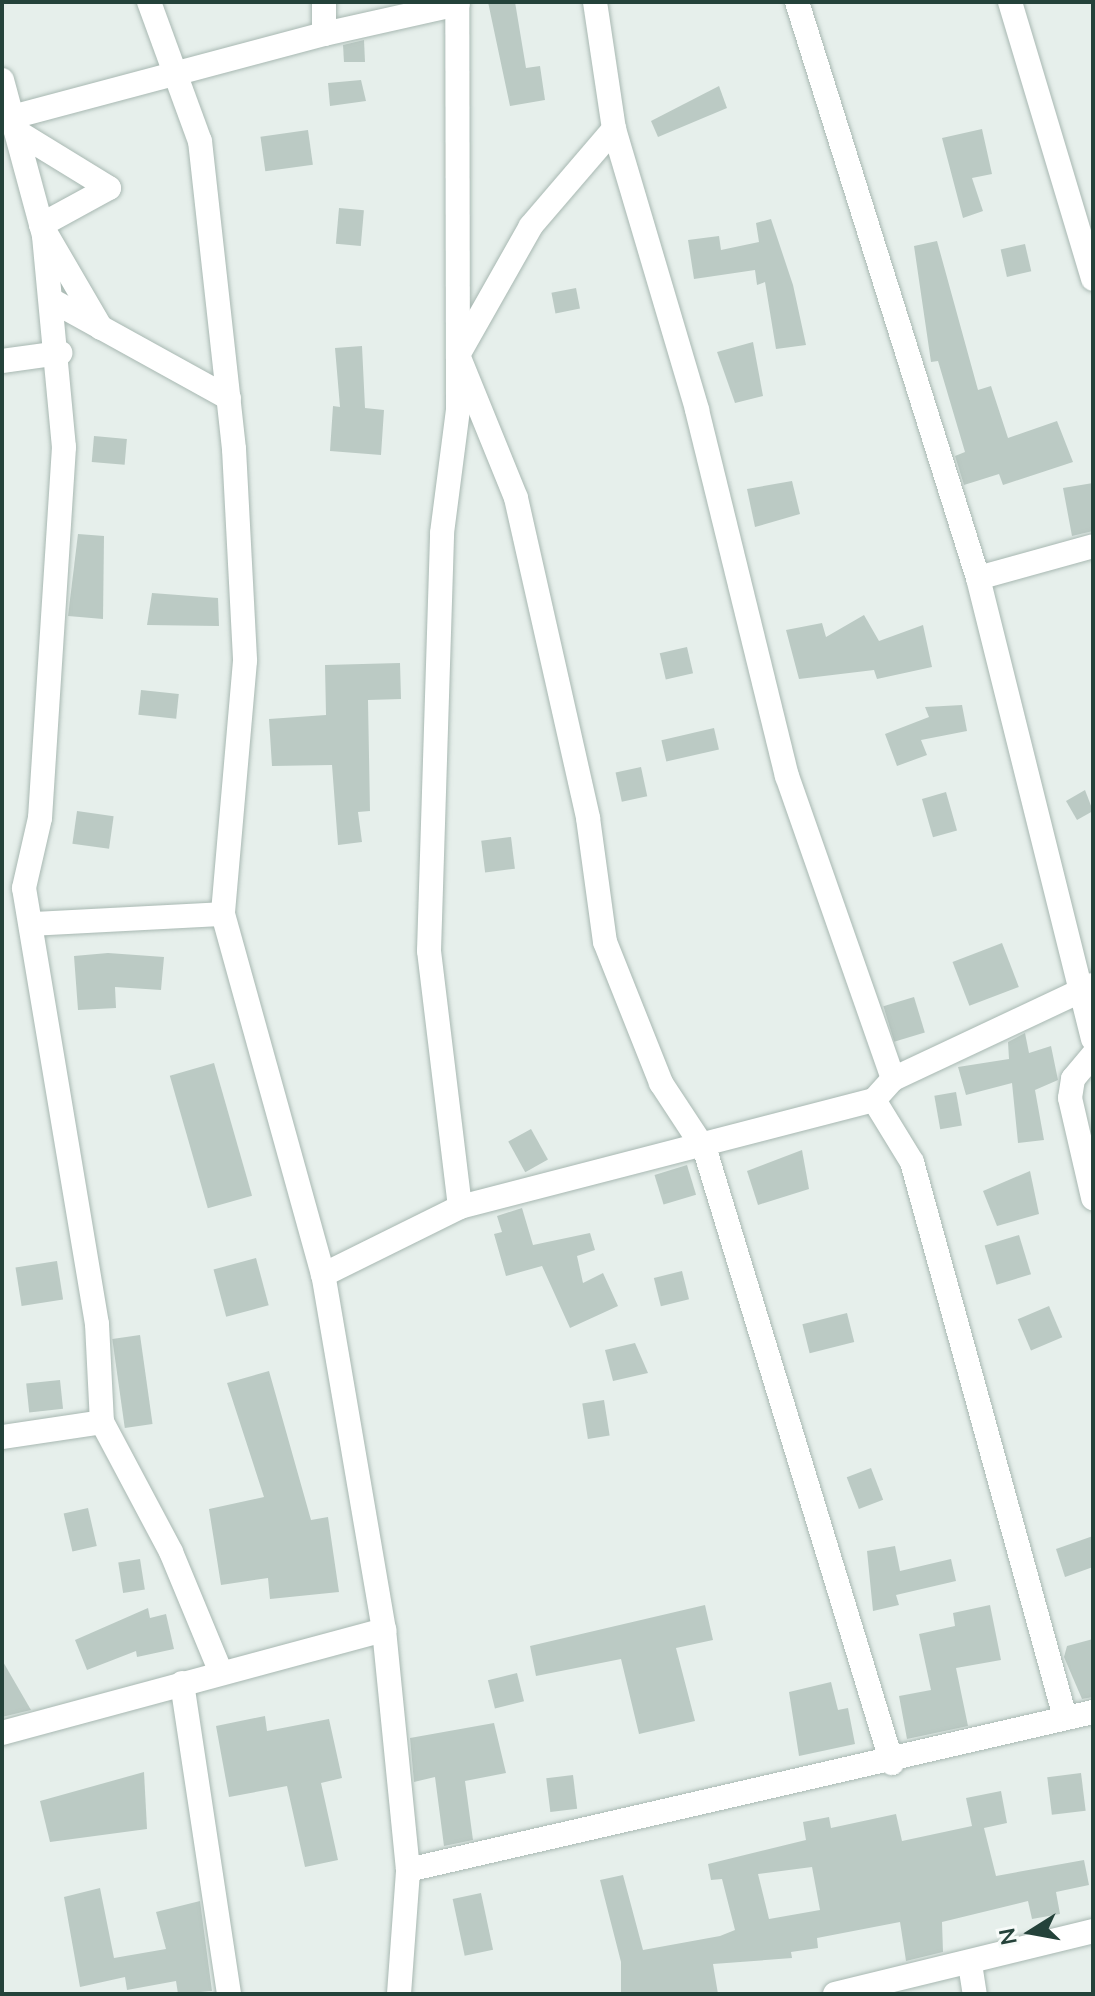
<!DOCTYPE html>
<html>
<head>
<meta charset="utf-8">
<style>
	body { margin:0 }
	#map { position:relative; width:1095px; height:1996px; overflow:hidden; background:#e6efeb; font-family:Mulish,sans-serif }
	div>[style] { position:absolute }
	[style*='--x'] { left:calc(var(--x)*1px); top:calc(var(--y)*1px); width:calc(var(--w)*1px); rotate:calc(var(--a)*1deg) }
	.building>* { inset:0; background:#bbcac4; transform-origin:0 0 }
	.roads { filter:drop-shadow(0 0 2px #a8b8b2) drop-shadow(0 0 2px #a8b8b2) }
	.minor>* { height:24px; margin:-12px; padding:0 12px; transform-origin:12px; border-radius:12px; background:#fff }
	span { translate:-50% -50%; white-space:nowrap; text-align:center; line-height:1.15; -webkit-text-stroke:6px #f7fbf9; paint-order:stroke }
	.frame { position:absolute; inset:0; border:4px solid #24423a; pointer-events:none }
	.north { position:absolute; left:991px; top:1892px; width:80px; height:80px; -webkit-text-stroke:6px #f7fbf9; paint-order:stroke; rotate:259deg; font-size:22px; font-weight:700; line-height:32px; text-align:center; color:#24423a }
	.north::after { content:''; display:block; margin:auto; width:28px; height:36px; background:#24423a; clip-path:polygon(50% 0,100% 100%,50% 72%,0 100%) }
</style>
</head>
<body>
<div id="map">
	<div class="building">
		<div style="clip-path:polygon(488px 2px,515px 2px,526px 68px,540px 66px,545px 100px,510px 106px)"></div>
		<div style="clip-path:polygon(364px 40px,365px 62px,344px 62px,343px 45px)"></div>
		<div style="clip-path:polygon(361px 80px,366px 101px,330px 106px,328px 83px)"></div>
		<div style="clip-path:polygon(719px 86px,727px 108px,658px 137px,651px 121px)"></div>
		<div style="clip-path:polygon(982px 129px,992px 174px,972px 178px,983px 211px,963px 218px,942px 138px)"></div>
		<div style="left:308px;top:130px;width:35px;height:48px;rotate:82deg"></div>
		<div style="left:339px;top:208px;width:25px;height:36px;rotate:5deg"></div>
		<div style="clip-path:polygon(771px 219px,793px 285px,806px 345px,776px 349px,765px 282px,757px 285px,755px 270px,694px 279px,688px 240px,719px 236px,721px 250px,759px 242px,756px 223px)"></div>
		<div style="clip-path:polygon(937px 241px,978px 390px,991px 386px,1008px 438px,1057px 421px,1073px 462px,1003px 485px,999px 474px,964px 485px,955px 456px,965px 452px,938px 361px,931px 362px,914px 246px)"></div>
		<div style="left:1025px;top:244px;width:28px;height:25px;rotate:77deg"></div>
		<div style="left:576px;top:288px;width:21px;height:25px;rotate:79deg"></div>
		<div style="clip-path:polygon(753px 342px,763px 396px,735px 403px,717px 352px)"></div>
		<div style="clip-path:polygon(362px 346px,365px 408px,384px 410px,381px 455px,330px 451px,333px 406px,340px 407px,335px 348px)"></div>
		<div style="left:94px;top:436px;width:33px;height:26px;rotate:5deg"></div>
		<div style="clip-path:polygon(792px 481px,800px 514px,755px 527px,747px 489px)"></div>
		<div style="clip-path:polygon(1093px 483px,1093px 531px,1072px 536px,1063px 488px)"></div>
		<div style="clip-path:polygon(78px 534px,104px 536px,103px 619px,68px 616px)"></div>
		<div style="clip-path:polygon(152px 593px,218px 598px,219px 626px,147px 625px)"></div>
		<div style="clip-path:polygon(864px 615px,879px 641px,923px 625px,932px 667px,877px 679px,874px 670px,799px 679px,786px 630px,822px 623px,826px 637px)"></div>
		<div style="left:687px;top:647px;width:27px;height:28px;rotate:77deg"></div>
		<div style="clip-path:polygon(400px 663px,401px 699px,368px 700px,370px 811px,358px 812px,362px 842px,338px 845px,332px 765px,272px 766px,269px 719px,326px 715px,325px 665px)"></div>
		<div style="left:141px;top:690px;width:38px;height:25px;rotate:6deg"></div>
		<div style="clip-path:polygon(962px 705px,967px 731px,921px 740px,927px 755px,897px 766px,885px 734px,929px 717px,925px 707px)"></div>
		<div style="left:714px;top:728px;width:22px;height:54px;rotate:77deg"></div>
		<div style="left:641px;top:767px;width:30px;height:26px;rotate:78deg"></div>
		<div style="clip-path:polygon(1085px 790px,1093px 811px,1077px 820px,1066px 801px)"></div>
		<div style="left:946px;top:792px;width:40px;height:25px;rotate:74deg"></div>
		<div style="left:77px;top:811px;width:37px;height:33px;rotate:8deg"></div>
		<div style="left:511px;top:837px;width:32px;height:30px;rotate:83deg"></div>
		<div style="left:1002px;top:943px;width:47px;height:53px;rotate:69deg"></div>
		<div style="clip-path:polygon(108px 953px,164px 957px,161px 990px,115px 987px,116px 1008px,78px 1010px,74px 956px)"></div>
		<div style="left:914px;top:997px;width:37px;height:32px;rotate:73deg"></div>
		<div style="clip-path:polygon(1025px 1033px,1029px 1053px,1051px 1046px,1058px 1080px,1035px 1090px,1044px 1140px,1018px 1143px,1012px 1083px,966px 1095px,958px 1067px,1009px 1059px,1008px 1042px)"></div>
		<div style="left:214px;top:1063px;width:138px;height:46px;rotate:74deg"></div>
		<div style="left:956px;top:1092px;width:34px;height:22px;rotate:80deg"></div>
		<div style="left:531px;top:1129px;width:35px;height:26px;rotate:61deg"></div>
		<div style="clip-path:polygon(802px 1150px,809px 1189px,758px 1205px,747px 1171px)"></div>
		<div style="left:687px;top:1165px;width:31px;height:34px;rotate:73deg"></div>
		<div style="clip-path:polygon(1030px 1171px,1039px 1214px,997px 1226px,983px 1191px)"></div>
		<div style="clip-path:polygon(522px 1208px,533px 1245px,590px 1233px,595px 1250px,577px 1256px,583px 1283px,603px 1273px,618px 1306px,570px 1328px,542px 1266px,506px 1276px,494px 1234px,502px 1232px,497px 1216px)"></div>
		<div style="left:1019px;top:1235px;width:41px;height:36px;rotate:73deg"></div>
		<div style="left:256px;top:1258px;width:49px;height:44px;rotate:75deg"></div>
		<div style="left:57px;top:1261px;width:39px;height:42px;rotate:81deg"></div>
		<div style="left:682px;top:1271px;width:29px;height:29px;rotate:76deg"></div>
		<div style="left:1049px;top:1306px;width:34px;height:34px;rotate:67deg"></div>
		<div style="left:847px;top:1313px;width:30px;height:46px;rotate:76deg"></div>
		<div style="left:140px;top:1335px;width:90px;height:28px;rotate:82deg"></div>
		<div style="clip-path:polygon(635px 1343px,648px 1373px,613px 1381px,605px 1350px)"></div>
		<div style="clip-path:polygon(269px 1371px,311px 1520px,328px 1517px,339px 1592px,270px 1599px,268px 1578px,221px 1585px,209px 1509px,264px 1497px,227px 1383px)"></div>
		<div style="left:60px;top:1380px;width:29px;height:34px;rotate:84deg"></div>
		<div style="left:604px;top:1400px;width:36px;height:22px;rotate:81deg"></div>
		<div style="left:871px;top:1468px;width:34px;height:26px;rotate:69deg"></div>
		<div style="left:88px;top:1508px;width:39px;height:25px;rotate:77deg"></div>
		<div style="clip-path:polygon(1093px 1536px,1093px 1567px,1065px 1577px,1056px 1549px)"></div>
		<div style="clip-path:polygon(895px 1546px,900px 1571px,951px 1559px,956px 1581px,896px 1595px,899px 1605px,873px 1611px,867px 1551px)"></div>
		<div style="left:140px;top:1559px;width:31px;height:22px;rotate:81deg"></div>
		<div style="clip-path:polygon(705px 1605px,713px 1640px,676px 1648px,695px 1721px,639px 1734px,621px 1659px,536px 1676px,530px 1646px)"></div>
		<div style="clip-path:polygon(990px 1605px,1001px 1660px,956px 1668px,968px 1726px,907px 1739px,899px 1696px,931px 1690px,919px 1634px,955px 1626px,953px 1613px)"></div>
		<div style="clip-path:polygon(148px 1608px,150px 1618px,166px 1614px,174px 1649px,137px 1657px,136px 1651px,87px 1670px,75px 1640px)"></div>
		<div style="clip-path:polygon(1093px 1639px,1093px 1697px,1082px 1699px,1064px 1657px,1067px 1646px)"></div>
		<div style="clip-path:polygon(2px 1660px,31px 1710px,2px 1717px)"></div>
		<div style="left:517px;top:1673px;width:29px;height:30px;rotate:76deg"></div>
		<div style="clip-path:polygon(831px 1682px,838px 1710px,848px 1708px,855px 1744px,799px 1756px,789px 1692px)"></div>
		<div style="clip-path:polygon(265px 1716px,267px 1731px,329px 1719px,342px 1778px,321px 1783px,338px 1860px,305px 1867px,287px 1786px,229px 1797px,216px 1726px)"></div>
		<div style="clip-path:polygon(494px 1723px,506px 1773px,465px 1781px,473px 1840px,444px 1846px,435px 1777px,414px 1782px,410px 1738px)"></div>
		<div style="clip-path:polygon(144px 1772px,147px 1829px,50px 1842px,40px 1801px)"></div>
		<div style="left:1081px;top:1773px;width:38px;height:34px;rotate:83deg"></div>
		<div style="left:573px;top:1775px;width:34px;height:27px;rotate:83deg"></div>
		<div style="clip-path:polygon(evenodd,1001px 1791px,1007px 1823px,984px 1828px,996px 1876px,1084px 1860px,1089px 1885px,1056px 1892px,1060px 1914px,1032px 1919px,1028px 1901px,942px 1922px,943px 1952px,906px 1961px,900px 1922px,817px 1938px,818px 1948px,791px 1952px,792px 1958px,713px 1964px,718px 1994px,621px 1994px,621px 1962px,600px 1880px,623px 1875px,643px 1950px,720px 1936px,735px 1930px,722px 1879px,711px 1880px,708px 1864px,806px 1840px,803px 1822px,829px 1817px,831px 1828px,896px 1814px,902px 1841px,972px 1826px,966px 1798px,1001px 1791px,812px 1867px,820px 1910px,769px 1919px,758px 1874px,812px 1867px)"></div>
		<div style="clip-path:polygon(100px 1888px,114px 1958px,166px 1949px,156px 1912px,200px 1901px,212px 1991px,178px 1994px,176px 1981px,127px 1990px,125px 1977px,80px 1987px,64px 1897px)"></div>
		<div style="left:481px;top:1893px;width:58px;height:29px;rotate:78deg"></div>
	</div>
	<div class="roads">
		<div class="minor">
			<div style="--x:149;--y:2;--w:148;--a:69.9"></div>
			<div style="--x:200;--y:141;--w:310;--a:83.7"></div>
			<div style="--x:234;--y:449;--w:212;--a:87"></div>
			<div style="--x:245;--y:661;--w:254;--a:95"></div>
			<div style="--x:223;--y:914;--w:375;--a:74.5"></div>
			<div style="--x:324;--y:2;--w:32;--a:90"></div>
			<div style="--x:324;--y:34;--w:137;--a:-12.6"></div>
			<div style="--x:595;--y:2;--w:128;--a:81.5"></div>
			<div style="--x:614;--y:129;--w:293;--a:73.5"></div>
			<div style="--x:697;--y:410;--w:377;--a:76.2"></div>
			<div style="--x:787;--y:776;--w:321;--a:70.7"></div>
			<div style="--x:797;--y:2;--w:604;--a:72.56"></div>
			<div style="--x:978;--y:578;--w:475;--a:76"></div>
			<div style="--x:1010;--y:2;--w:289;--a:73.3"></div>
			<div style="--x:2;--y:80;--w:162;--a:74.9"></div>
			<div style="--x:44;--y:236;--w:212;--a:84.6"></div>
			<div style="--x:64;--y:447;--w:372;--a:93.7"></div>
			<div style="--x:40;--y:818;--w:72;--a:102.9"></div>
			<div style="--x:24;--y:888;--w:442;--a:80.5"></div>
			<div style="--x:97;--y:1324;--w:98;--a:87.1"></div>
			<div style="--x:102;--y:1422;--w:147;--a:62"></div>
			<div style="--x:171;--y:1552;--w:131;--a:67.5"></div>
			<div style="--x:12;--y:117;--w:323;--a:-14.9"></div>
			<div style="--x:614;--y:129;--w:128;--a:130.6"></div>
			<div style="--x:531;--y:226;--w:148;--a:119.5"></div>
			<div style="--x:458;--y:355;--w:154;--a:67.9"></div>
			<div style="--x:516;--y:498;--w:328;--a:77.3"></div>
			<div style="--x:588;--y:818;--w:125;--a:82.2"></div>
			<div style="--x:605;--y:942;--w:152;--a:68.3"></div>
			<div style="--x:661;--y:1083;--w:80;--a:56.7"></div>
			<div style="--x:705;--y:1150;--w:641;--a:73.04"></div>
			<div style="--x:16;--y:131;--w:109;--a:31.5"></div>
			<div style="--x:109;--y:188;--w:77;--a:151.4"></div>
			<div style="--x:41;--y:225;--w:119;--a:59.8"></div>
			<div style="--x:53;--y:301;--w:201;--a:28.9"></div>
			<div style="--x:2;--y:361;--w:59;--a:-7.9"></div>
			<div style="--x:978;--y:578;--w:119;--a:-15.5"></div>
			<div style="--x:32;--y:924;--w:191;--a:-3"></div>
			<div style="--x:1093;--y:1055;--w:31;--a:130"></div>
			<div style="--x:1073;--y:1079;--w:19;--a:99"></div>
			<div style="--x:1070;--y:1098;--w:103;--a:77"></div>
			<div style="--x:874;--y:1100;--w:73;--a:58.5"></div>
			<div style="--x:912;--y:1162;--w:573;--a:74.6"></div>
			<div style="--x:460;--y:1207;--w:428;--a:-14.5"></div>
			<div style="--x:874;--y:1100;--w:28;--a:-48"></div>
			<div style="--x:893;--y:1079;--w:221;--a:-25.2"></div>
			<div style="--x:2;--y:1437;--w:101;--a:-8.5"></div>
			<div style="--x:182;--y:1683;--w:315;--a:81.4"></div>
			<div style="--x:2;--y:1733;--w:396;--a:-15.1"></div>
			<div style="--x:408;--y:1870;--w:703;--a:-12.99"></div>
			<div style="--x:970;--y:1964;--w:30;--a:81"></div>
			<div style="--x:399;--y:1994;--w:124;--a:-85.8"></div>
			<div style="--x:408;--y:1870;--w:241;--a:-95.7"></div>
			<div style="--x:384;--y:1630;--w:360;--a:-99.7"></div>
			<div style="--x:323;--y:1275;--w:153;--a:-26.4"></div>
			<div style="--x:460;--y:1207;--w:258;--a:-96.9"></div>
			<div style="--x:429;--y:951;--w:418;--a:-88.2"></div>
			<div style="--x:442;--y:533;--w:125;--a:-82.6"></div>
			<div style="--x:458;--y:409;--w:407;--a:-90.1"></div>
			<div style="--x:835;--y:1994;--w:266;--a:-13.7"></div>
		</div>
	</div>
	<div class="frame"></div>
	<div class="north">N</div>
</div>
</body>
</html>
